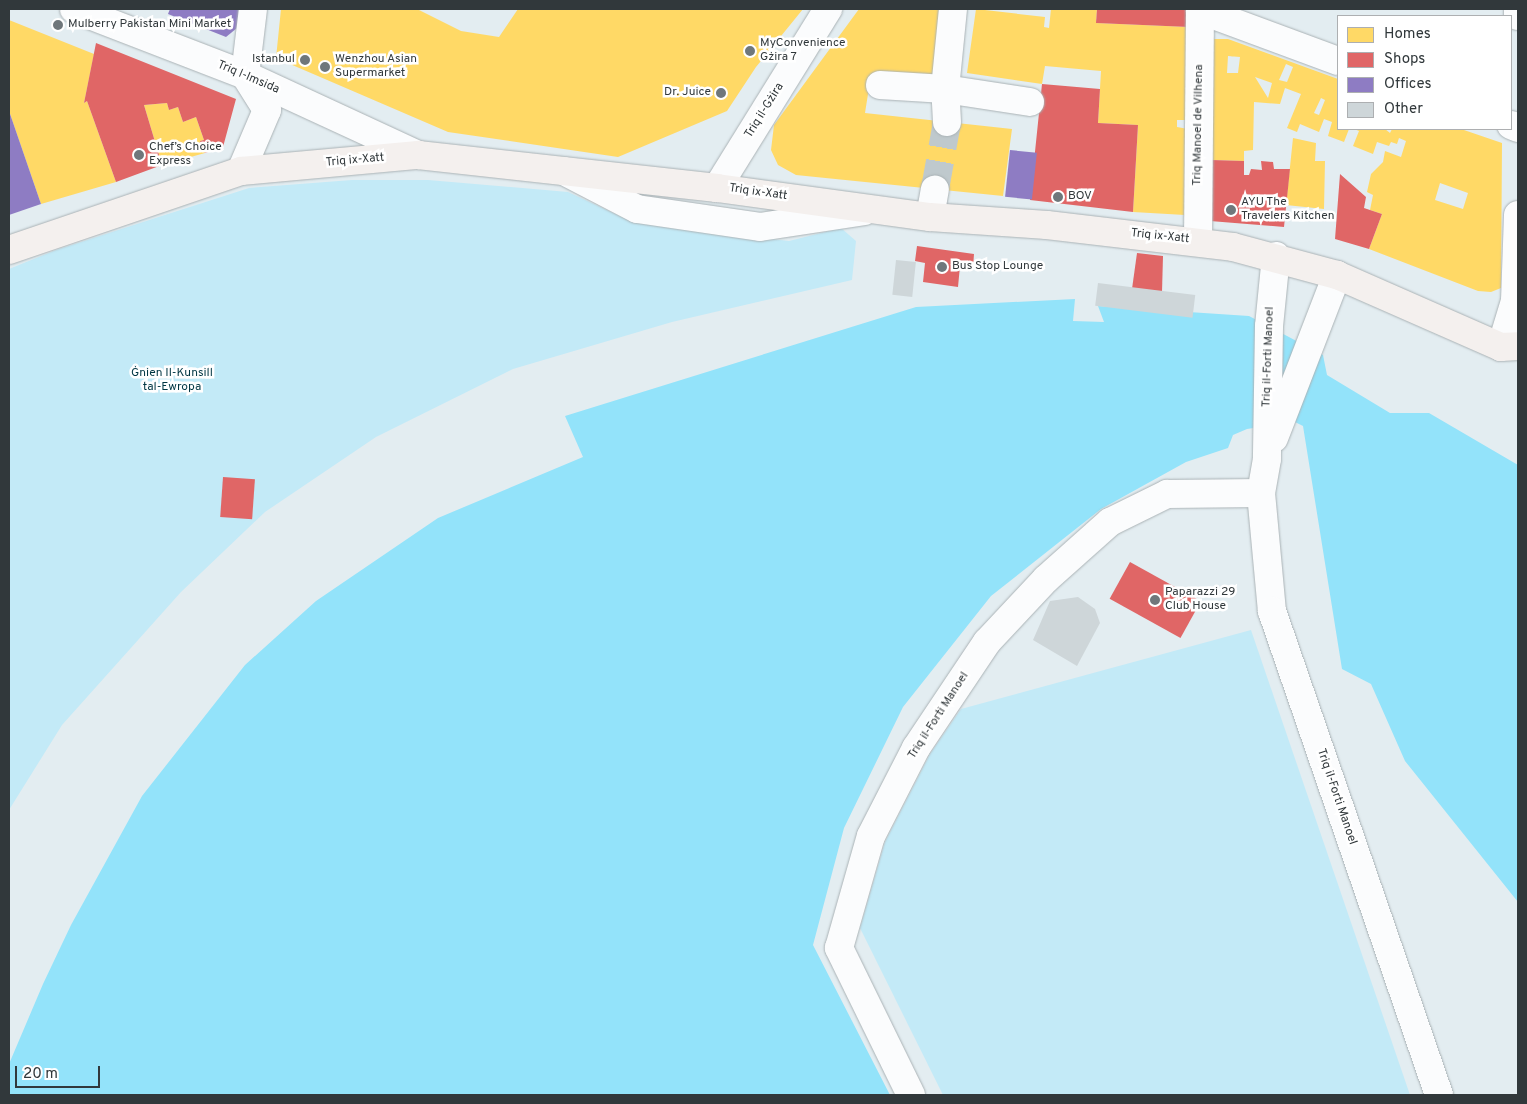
<!DOCTYPE html>
<html>
<head>
<meta charset="utf-8">
<style>
	body { margin:0 }
	#map { position:relative; width:1527px; height:1104px; overflow:hidden; background:#e3edf1; font-family:Overpass,sans-serif }
	div>[style] { position:absolute }
	[style*='--x'] { left:calc(var(--x)*1px); top:calc(var(--y)*1px); width:calc(var(--w)*1px); rotate:calc(var(--a)*1deg) }
	.green>* { inset:0; background:#c3eaf7 }
	.water>* { inset:0; background:#93e3fa }
	.homes>* { inset:0; background:#ffd966 }
	.shops>* { inset:0; background:#e06666; transform-origin:0 0 }
	.offices>* { inset:0; background:#8e7cc3; transform-origin:0 0 }
	.building>* { inset:0; background:#ced6d9; transform-origin:0 0 }
	.minor-tunnel>* { height:28px; margin-top:-14px; transform-origin:0; background:repeating-linear-gradient(90deg,#bfc9cd 0 28px,transparent 0 42px) }
	.roads { filter:drop-shadow(0 0 1px #aab2b5) drop-shadow(0 0 1px #aab2b5) }
	.minor>* { height:28px; margin:-14px; padding:0 14px; transform-origin:14px; border-radius:14px; background:#fbfcfd }
	.major>* { height:28px; margin:-14px; padding:0 14px; transform-origin:14px; border-radius:14px; background:#f4f0ee }
	.dots>* { width:14px; height:14px; translate:-50% -50%; box-sizing:border-box; border:2px solid #fff; border-radius:50% }
	span { translate:-50% -50%; white-space:nowrap; text-align:center; line-height:1.15; -webkit-text-stroke:5px #fff; paint-order:stroke }
	.poi-label { font-size:12px; color:#31383b }
	.left { translate:0 -50%; text-align:left }
	.right { translate:-100% -50%; text-align:right }
	.street-label { font-size:12px; color:#31383b }
	.park-label { font-size:12px; color:#003643 }
	.frame { position:absolute; inset:0; border:10px solid #31383b; pointer-events:none }
	.legend { position:absolute; left:1337px; top:15px; width:175px; height:115px; box-sizing:border-box; background:#fff; border:1px solid #adafb1; margin:0; padding:6px 9px; list-style:none; font-size:15px; color:#31383b }
	.legend li { display:flex; align-items:center; gap:10px; height:25px }
	.legend b { width:25px; border:1px solid #adafb1 }
	.scale { position:absolute; left:15px; top:1066px; width:85px; height:22px; box-sizing:border-box; border:2px solid #31383b; border-top:0; padding-left:6px; font-size:15px; line-height:18px; white-space:nowrap; color:#31383b; -webkit-text-stroke:4px #fff; paint-order:stroke }
</style>
</head>
<body>
<div id="map">
	<div class="green">
		<div style="clip-path:polygon(352px 180px,428px 180px,568px 192px,622px 217px,674px 228px,789px 241px,841px 228px,856px 241px,852px 280px,672px 322px,513px 369px,376px 437px,265px 512px,181px 592px,62px 725px,9px 810px,9px 269px,56px 250px,249px 188px)"></div>
		<div style="clip-path:polygon(1251px 630px,1410px 1095px,943px 1095px,860px 928px,885px 842px,930px 754px,961px 709px)"></div>
	</div>
	<div class="water">
		<div style="clip-path:polygon(1075px 299px,1073px 321px,1104px 322px,1098px 306px,1249px 316px,1323px 355px,1327px 375px,1390px 413px,1429px 413px,1518px 465px,1518px 902px,1405px 761px,1371px 684px,1342px 669px,1303px 426px,1295px 422px,1247px 429px,1233px 435px,1228px 448px,1186px 462px,1101px 509px,991px 596px,903px 707px,844px 828px,813px 945px,890px 1095px,9px 1095px,9px 1064px,43px 984px,71px 925px,142px 796px,245px 665px,316px 601px,438px 518px,583px 457px,565px 416px,916px 307px)"></div>
	</div>
	<div class="homes">
		<div style="clip-path:polygon(281px 9px,417px 9px,461px 31px,499px 37px,518px 9px,803px 9px,756px 67px,727px 111px,618px 157px,448px 132px,276px 58px)"></div>
		<div style="clip-path:polygon(859px 9px,942px 9px,935px 85px,871px 75px,865px 113px,1012px 129px,1003px 196px,796px 175px,778px 165px,771px 150px,774px 125px)"></div>
		<div style="clip-path:polygon(976px 9px,1045px 17px,1044px 27px,1049px 28px,1051px 9px,1097px 9px,1096px 23px,1189px 27px,1188px 120px,1177px 120px,1177px 127px,1188px 129px,1185px 215px,1133px 212px,1138px 125px,1098px 123px,1101px 71px,1045px 66px,1042px 84px,967px 73px)"></div>
		<div style="clip-path:polygon(9px 20px,94px 54px,84px 103px,87px 101px,116px 182px,41px 204px,9px 111px)"></div>
		<div style="clip-path:polygon(evenodd,1212px 39px,1228px 39px,1338px 79px,1338px 129px,1349px 129px,1344px 142px,1328px 136px,1332px 122px,1324px 119px,1319px 132px,1300px 124px,1297px 132px,1287px 128px,1301px 94px,1285px 88px,1280px 104px,1254px 102px,1253px 150px,1244px 151px,1244px 161px,1212px 160px,1212px 39px,1228px 56px,1240px 57px,1238px 73px,1227px 73px,1228px 56px,1212px 39px,1286px 64px,1293px 67px,1287px 82px,1279px 80px,1286px 64px,1212px 39px,1255px 77px,1272px 83px,1268px 98px,1255px 77px,1212px 39px,1321px 98px,1325px 100px,1319px 115px,1314px 113px,1321px 98px)"></div>
		<div style="clip-path:polygon(167px 103px,169px 110px,178px 107px,183px 122px,196px 117px,204px 140px,200px 141px,205px 153px,162px 165px,144px 105px)"></div>
		<div style="clip-path:polygon(evenodd,1354px 129px,1385px 129px,1390px 133px,1392px 129px,1461px 129px,1502px 143px,1501px 288px,1491px 292px,1478px 291px,1369px 249px,1382px 214px,1370px 210px,1373px 195px,1367px 192px,1371px 174px,1383px 162px,1385px 151px,1401px 157px,1406px 141px,1399px 138px,1397px 144px,1391px 142px,1389px 146px,1377px 142px,1373px 154px,1353px 146px,1359px 131px,1354px 129px,1440px 183px,1468px 193px,1463px 209px,1435px 200px,1440px 183px)"></div>
		<div style="clip-path:polygon(1293px 138px,1316px 143px,1315px 161px,1325px 161px,1324px 209px,1286px 205px)"></div>
	</div>
	<div class="shops">
		<div style="clip-path:polygon(1097px 9px,1188px 9px,1189px 27px,1096px 23px)"></div>
		<div style="clip-path:polygon(96px 43px,236px 99px,223px 147px,205px 153px,200px 141px,204px 140px,196px 117px,183px 122px,178px 107px,169px 110px,167px 103px,144px 105px,162px 165px,116px 182px,87px 101px,84px 103px)"></div>
		<div style="clip-path:polygon(1042px 84px,1100px 89px,1098px 123px,1138px 125px,1133px 212px,1030px 200px)"></div>
		<div style="clip-path:polygon(1212px 160px,1244px 161px,1244px 175px,1249px 175px,1251px 169px,1262px 170px,1261px 161px,1273px 162px,1274px 169px,1290px 169px,1284px 227px,1210px 221px)"></div>
		<div style="clip-path:polygon(1340px 174px,1366px 197px,1364px 208px,1382px 214px,1369px 249px,1335px 239px)"></div>
		<div style="clip-path:polygon(917px 246px,974px 254px,973px 268px,960px 266px,958px 287px,923px 282px,925px 263px,915px 261px)"></div>
		<div style="clip-path:polygon(1137px 253px,1163px 256px,1162px 292px,1132px 289px)"></div>
		<div style="left:223px;top:477px;width:32px;height:40px;rotate:4deg"></div>
		<div style="left:1130px;top:562px;width:81px;height:42px;rotate:29deg"></div>
	</div>
	<div class="offices">
		<div style="clip-path:polygon(170px 9px,243px 9px,242px 24px,226px 37px,168px 14px)"></div>
		<div style="clip-path:polygon(9px 111px,41px 204px,9px 215px)"></div>
		<div style="left:1010px;top:150px;width:27px;height:47px;rotate:6deg"></div>
	</div>
	<div class="building">
		<div style="left:896px;top:260px;width:20px;height:35px;rotate:6deg"></div>
		<div style="left:1098px;top:283px;width:98px;height:23px;rotate:7deg"></div>
		<div style="clip-path:polygon(1078px 597px,1095px 609px,1100px 623px,1077px 666px,1033px 640px,1050px 601px)"></div>
	</div>
	<div class="minor-tunnel">
		<div style="--x:935;--y:189;--w:68;--a:-79.8"></div>
	</div>
	<div class="roads">
		<div class="minor">
			<div style="--x:74;--y:9;--w:183;--a:21.1"></div>
			<div style="--x:245;--y:75;--w:191;--a:24.8"></div>
			<div style="--x:1518;--y:9;--w:7;--a:90"></div>
			<div style="--x:1200;--y:10;--w:147;--a:20.3"></div>
			<div style="--x:880;--y:85;--w:65;--a:3.5"></div>
			<div style="--x:945;--y:89;--w:86;--a:8.7"></div>
			<div style="--x:947;--y:122;--w:33;--a:-93"></div>
			<div style="--x:945;--y:89;--w:80;--a:-84.3"></div>
			<div style="--x:1511;--y:125;--w:8;--a:23"></div>
			<div style="--x:241;--y:171;--w:66;--a:-66.9"></div>
			<div style="--x:267;--y:110;--w:41;--a:-122.2"></div>
			<div style="--x:245;--y:75;--w:66;--a:-83.1"></div>
			<div style="--x:564;--y:171;--w:82;--a:27.5"></div>
			<div style="--x:637;--y:209;--w:124;--a:8.3"></div>
			<div style="--x:760;--y:227;--w:105;--a:-8.7"></div>
			<div style="--x:717;--y:188;--w:211;--a:-58.2"></div>
			<div style="--x:930;--y:217;--w:28;--a:-80"></div>
			<div style="--x:1198;--y:242;--w:233;--a:-89.5"></div>
			<div style="--x:1276;--y:256;--w:70;--a:95.7"></div>
			<div style="--x:1269;--y:326;--w:133;--a:90.9"></div>
			<div style="--x:1267;--y:459;--w:35;--a:100"></div>
			<div style="--x:1261;--y:493;--w:119;--a:84.7"></div>
			<div style="--x:1272;--y:611;--w:512;--a:70.96"></div>
			<div style="--x:1501;--y:347;--w:48;--a:-73.1"></div>
			<div style="--x:1515;--y:301;--w:86;--a:-88"></div>
			<div style="--x:1274;--y:438;--w:175;--a:-68.9"></div>
			<div style="--x:911;--y:1095;--w:164;--a:-116.1"></div>
			<div style="--x:839;--y:948;--w:116;--a:-74.1"></div>
			<div style="--x:871;--y:836;--w:99;--a:-62.9"></div>
			<div style="--x:916;--y:748;--w:128;--a:-56.2"></div>
			<div style="--x:987;--y:642;--w:86;--a:-46.9"></div>
			<div style="--x:1046;--y:579;--w:86;--a:-41.7"></div>
			<div style="--x:1110;--y:522;--w:64;--a:-26.2"></div>
			<div style="--x:1167;--y:494;--w:94;--a:-0.6"></div>
		</div>
		<div class="major">
			<div style="--x:9;--y:250;--w:245;--a:-18.8"></div>
			<div style="--x:241;--y:171;--w:178;--a:-5.2"></div>
			<div style="--x:418;--y:155;--w:301;--a:6.3"></div>
			<div style="--x:717;--y:188;--w:215;--a:7.8"></div>
			<div style="--x:930;--y:217;--w:117;--a:3.9"></div>
			<div style="--x:1047;--y:225;--w:187;--a:6.7"></div>
			<div style="--x:1233;--y:247;--w:108;--a:15.1"></div>
			<div style="--x:1337;--y:275;--w:179;--a:23.7"></div>
			<div style="--x:1501;--y:347;--w:17;--a:-3"></div>
		</div>
	</div>
	<div class="dots">
		<div style="left:58px;top:25px;background:#6f777b"></div>
		<div style="left:750px;top:51px;background:#6f777b"></div>
		<div style="left:305px;top:60px;background:#6f777b"></div>
		<div style="left:325px;top:67px;background:#6f777b"></div>
		<div style="left:721px;top:93px;background:#6f777b"></div>
		<div style="left:139px;top:155px;background:#6f777b"></div>
		<div style="left:1058px;top:197px;background:#6f777b"></div>
		<div style="left:1231px;top:210px;background:#6f777b"></div>
		<div style="left:942px;top:267px;background:#6f777b"></div>
		<div style="left:1155px;top:600px;background:#6f777b"></div>
	</div>
	<div class="poi-label">
		<span class="left" style="left:68px;top:25px">Mulberry Pakistan Mini Market</span>
		<span class="left" style="left:760px;top:51px">MyConvenience<br>Gżira 7</span>
		<span class="right" style="left:295px;top:60px">Istanbul</span>
		<span class="left" style="left:335px;top:67px">Wenzhou Asian<br>Supermarket</span>
		<span class="right" style="left:711px;top:93px">Dr. Juice</span>
		<span class="left" style="left:149px;top:155px">Chef’s Choice<br>Express</span>
		<span class="left" style="left:1068px;top:197px">BOV</span>
		<span class="left" style="left:1241px;top:210px">AYU The<br>Travelers Kitchen</span>
		<span class="left" style="left:952px;top:267px">Bus Stop Lounge</span>
		<span class="left" style="left:1165px;top:600px">Paparazzi 29<br>Club House</span>
	</div>
	<div class="street-label">
		<span style="left:248px;top:78px;rotate:23deg">Triq l-Imsida</span>
		<span style="left:765px;top:111px;rotate:-58deg">Triq il-Gżira</span>
		<span style="left:1199px;top:125px;rotate:-89deg">Triq Manoel de Vilhena</span>
		<span style="left:355px;top:161px;rotate:-5deg">Triq ix-Xatt</span>
		<span style="left:758px;top:193px;rotate:8deg">Triq ix-Xatt</span>
		<span style="left:1160px;top:237px;rotate:6deg">Triq ix-Xatt</span>
		<span style="left:1269px;top:357px;rotate:-88deg">Triq il-Forti Manoel</span>
		<span style="left:939px;top:716px;rotate:-57deg">Triq il-Forti Manoel</span>
		<span style="left:1336px;top:797px;rotate:71deg">Triq il-Forti Manoel</span>
	</div>
	<div class="park-label">
		<span style="left:172px;top:381px">Ġnien Il-Kunsill<br>tal-Ewropa</span>
	</div>
	<div class="frame"></div>
	<ul class="legend">
	<li><b style="height:14px;background:#ffd966"></b>Homes</li>
	<li><b style="height:14px;background:#e06666"></b>Shops</li>
	<li><b style="height:14px;background:#8e7cc3"></b>Offices</li>
	<li><b style="height:14px;background:#ced6d9"></b>Other</li>
	</ul>
	<div class="scale">20 m</div>
</div>
</body>
</html>
